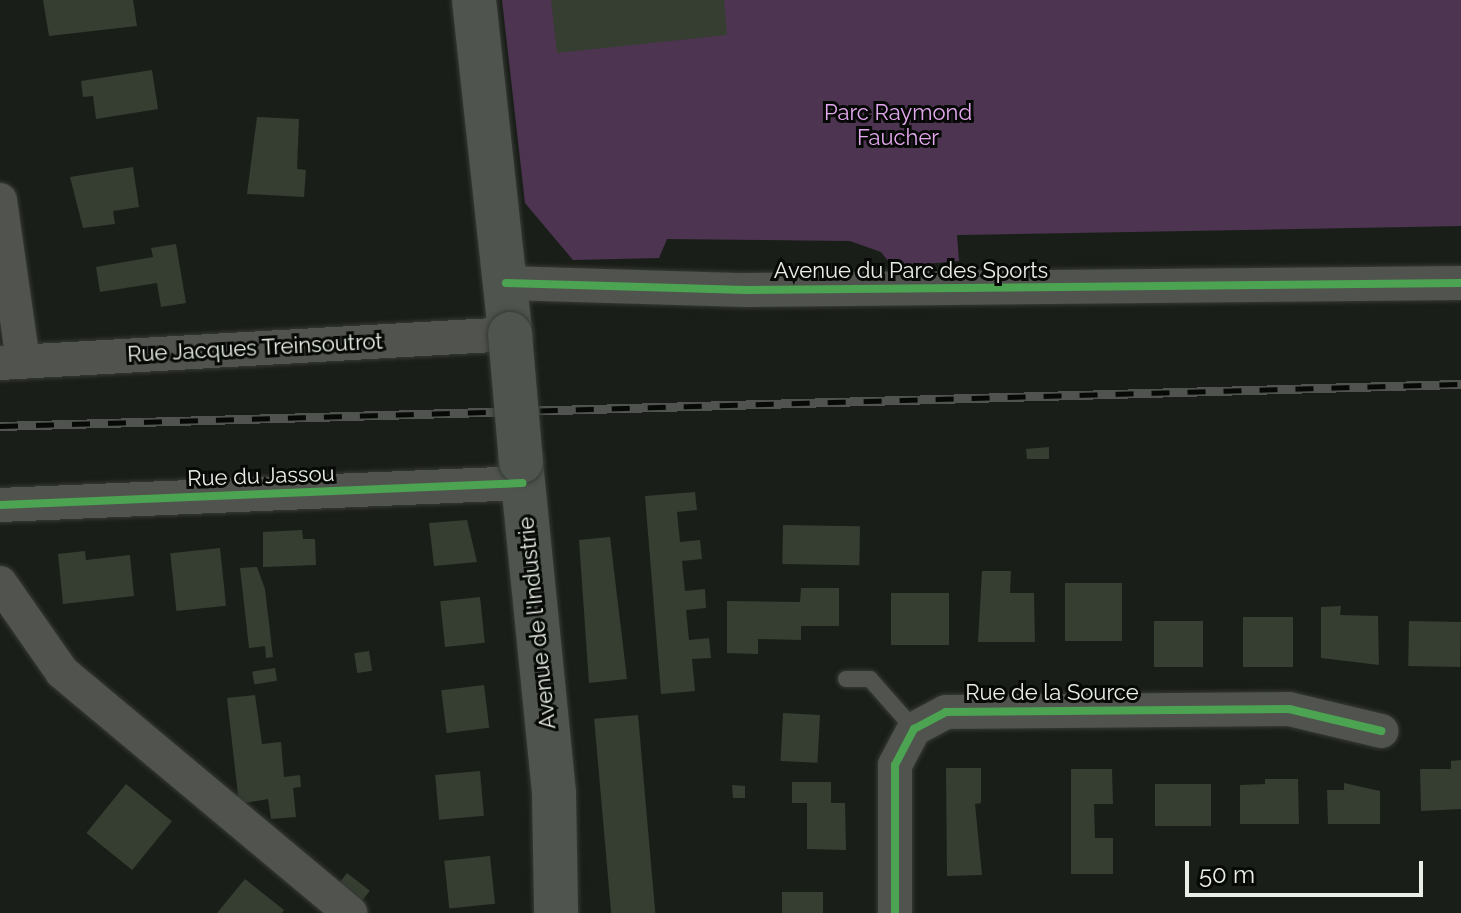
<!DOCTYPE html>
<html>
<head>
<meta charset="utf-8">
<style>
	body { margin:0 }
	#map { position:relative; width:1461px; height:913px; overflow:hidden; background:#1a1e18; font-family:Raleway,sans-serif }
	div>[style] { position:absolute }
	[style*='--x'] { left:calc(var(--x)*1px); top:calc(var(--y)*1px); width:calc(var(--w)*1px); rotate:calc(var(--a)*1deg) }
	.green>* { inset:0; background:#4d3552 }
	.building>* { inset:0; background:#353e31; transform-origin:0 0 }
	.roads { filter:drop-shadow(0 0 2px #363a35) drop-shadow(0 0 2px #363a35) }
	.lane>* { height:16px; margin:-8px; padding:0 8px; transform-origin:8px; border-radius:8px; background:#50534e }
	.street>* { height:34px; margin:-17px; padding:0 17px; transform-origin:17px; border-radius:17px; background:#50534e }
	.secondary>* { height:44px; margin:-22px; padding:0 22px; transform-origin:22px; border-radius:22px; background:#4f544e }
	.rail>* { height:9px; margin-top:-4.5px; transform-origin:0; background:repeating-linear-gradient(90deg,#060905 0 18px,#50534f 0 36px); box-sizing:border-box; border-block:2px solid #50534f }
	.bridges { filter:drop-shadow(0 0 2px #363a35) drop-shadow(0 0 2px #363a35) }
	.secondary-bridge>* { height:44px; margin:-22px; padding:0 22px; transform-origin:22px; border-radius:22px; background:#4f544e }
	.cycleway>* { height:8px; margin:-4px; padding:0 4px; transform-origin:4px; border-radius:4px; background:#4ca352 }
	span { translate:-50% -50%; white-space:nowrap; text-align:center; line-height:1.15; -webkit-text-stroke:6px #060905; paint-order:stroke }
	.park-label { font-size:22px; color:#e3a7ef }
	.street-label { font-size:22px; color:#e9eee7 }
	.scale { position:absolute; left:1185px; top:861px; width:238px; height:36px; box-sizing:border-box; border:4px solid #e9eee7; border-top:0; padding-left:10px; font-size:24px; line-height:28px; white-space:nowrap; color:#e9eee7; -webkit-text-stroke:6px #060905; paint-order:stroke }
</style>
</head>
<body>
<div id="map">
	<div class="green">
		<div style="clip-path:polygon(502px 0,1461px 0,1461px 226px,957px 235px,959px 261px,893px 267px,881px 252px,850px 241px,667px 239px,659px 258px,573px 260px,525px 203px)"></div>
	</div>
	<div class="building">
		<div style="clip-path:polygon(43px 0,133px 0,137px 26px,49px 36px)"></div>
		<div style="clip-path:polygon(551px 0,724px 0,727px 35px,557px 53px)"></div>
		<div style="clip-path:polygon(152px 70px,158px 109px,96px 119px,93px 96px,83px 97px,81px 81px)"></div>
		<div style="clip-path:polygon(257px 117px,299px 119px,297px 169px,306px 170px,304px 197px,247px 194px)"></div>
		<div style="clip-path:polygon(133px 167px,139px 207px,113px 211px,115px 224px,83px 228px,70px 177px)"></div>
		<div style="clip-path:polygon(176px 244px,186px 303px,161px 307px,157px 283px,100px 292px,96px 267px,153px 257px,151px 248px)"></div>
		<div style="clip-path:polygon(1049px 447px,1049px 459px,1027px 459px,1026px 449px)"></div>
		<div style="clip-path:polygon(695px 492px,697px 510px,677px 512px,680px 542px,700px 540px,702px 559px,682px 561px,685px 591px,705px 589px,706px 608px,686px 610px,689px 640px,709px 638px,711px 658px,692px 659px,695px 691px,661px 694px,645px 496px)"></div>
		<div style="clip-path:polygon(467px 520px,477px 562px,434px 566px,429px 523px)"></div>
		<div style="left:783px;top:525px;width:77px;height:39px;rotate:1deg"></div>
		<div style="clip-path:polygon(302px 530px,303px 539px,315px 539px,316px 565px,263px 567px,263px 532px)"></div>
		<div style="clip-path:polygon(610px 537px,627px 679px,589px 683px,579px 540px)"></div>
		<div style="left:220px;top:548px;width:58px;height:50px;rotate:84deg"></div>
		<div style="clip-path:polygon(85px 551px,86px 560px,130px 555px,134px 596px,63px 604px,58px 554px)"></div>
		<div style="clip-path:polygon(257px 567px,265px 589px,273px 657px,266px 658px,265px 646px,249px 648px,240px 568px)"></div>
		<div style="clip-path:polygon(982px 571px,1011px 571px,1010px 593px,1034px 593px,1035px 642px,978px 642px)"></div>
		<div style="left:1065px;top:583px;width:57px;height:58px"></div>
		<div style="clip-path:polygon(801px 588px,839px 588px,839px 626px,801px 626px,801px 640px,758px 639px,758px 654px,727px 653px,727px 601px,800px 602px)"></div>
		<div style="left:891px;top:593px;width:58px;height:52px"></div>
		<div style="left:480px;top:597px;width:46px;height:40px;rotate:84deg"></div>
		<div style="clip-path:polygon(1341px 606px,1340px 615px,1378px 616px,1379px 665px,1321px 658px,1321px 607px)"></div>
		<div style="left:1243px;top:617px;width:50px;height:50px"></div>
		<div style="left:1154px;top:621px;width:49px;height:46px"></div>
		<div style="left:1409px;top:621px;width:52px;height:45px;rotate:1deg"></div>
		<div style="left:369px;top:651px;width:20px;height:15px;rotate:81deg"></div>
		<div style="left:275px;top:668px;width:13px;height:23px;rotate:81deg"></div>
		<div style="left:484px;top:685px;width:43px;height:43px;rotate:83deg"></div>
		<div style="clip-path:polygon(255px 695px,262px 744px,281px 742px,284px 777px,300px 775px,301px 787px,293px 788px,296px 817px,271px 819px,268px 799px,239px 804px,227px 698px)"></div>
		<div style="left:783px;top:713px;width:37px;height:48px;rotate:3deg"></div>
		<div style="left:638px;top:715px;width:199px;height:44px;rotate:85deg"></div>
		<div style="clip-path:polygon(1461px 760px,1461px 809px,1421px 811px,1420px 769px,1451px 769px,1451px 761px)"></div>
		<div style="clip-path:polygon(946px 768px,981px 768px,981px 803px,975px 804px,982px 875px,947px 876px)"></div>
		<div style="clip-path:polygon(1071px 769px,1112px 769px,1113px 804px,1094px 804px,1095px 838px,1113px 838px,1113px 874px,1071px 874px)"></div>
		<div style="left:480px;top:771px;width:45px;height:45px;rotate:85deg"></div>
		<div style="clip-path:polygon(1265px 779px,1298px 779px,1299px 824px,1240px 824px,1240px 785px,1265px 784px)"></div>
		<div style="clip-path:polygon(792px 782px,831px 782px,831px 803px,845px 803px,846px 850px,807px 849px,807px 803px,792px 803px)"></div>
		<div style="clip-path:polygon(1344px 783px,1380px 791px,1380px 824px,1328px 824px,1327px 790px,1344px 790px)"></div>
		<div style="left:126px;top:784px;width:59px;height:63px;rotate:39deg"></div>
		<div style="left:1211px;top:784px;width:42px;height:56px;rotate:90deg"></div>
		<div style="clip-path:polygon(732px 785px,745px 786px,745px 798px,733px 798px)"></div>
		<div style="left:490px;top:856px;width:48px;height:46px;rotate:84deg"></div>
		<div style="left:347px;top:873px;width:29px;height:14px;rotate:38deg"></div>
		<div style="clip-path:polygon(245px 879px,284px 910px,282px 913px,217px 913px)"></div>
		<div style="left:782px;top:892px;width:41px;height:21px"></div>
	</div>
	<div class="roads">
		<div class="lane">
			<div style="--x:846;--y:679;--w:24;--a:0"></div>
			<div style="--x:870;--y:679;--w:67;--a:48.7"></div>
		</div>
		<div class="street">
			<div style="--x:0;--y:200;--w:163;--a:81.9"></div>
			<div style="--x:506;--y:283;--w:240;--a:1.7"></div>
			<div style="--x:746;--y:290;--w:715;--a:-0.56"></div>
			<div style="--x:0;--y:363;--w:511;--a:-3.25"></div>
			<div style="--x:0;--y:505;--w:523;--a:-2.41"></div>
			<div style="--x:0;--y:583;--w:108;--a:55.1"></div>
			<div style="--x:62;--y:672;--w:376;--a:39.9"></div>
			<div style="--x:895;--y:913;--w:148;--a:-90"></div>
			<div style="--x:895;--y:765;--w:41;--a:-62.2"></div>
			<div style="--x:914;--y:729;--w:36;--a:-28"></div>
			<div style="--x:946;--y:712;--w:343;--a:-0.5"></div>
			<div style="--x:1289;--y:709;--w:95;--a:13.4"></div>
		</div>
		<div class="secondary">
			<div style="--x:474;--y:0;--w:336;--a:83.8"></div>
			<div style="--x:521;--y:462;--w:333;--a:84.3"></div>
			<div style="--x:554;--y:793;--w:120;--a:89"></div>
		</div>
	</div>
	<div class="rail">
		<div style="--x:0;--y:426;--w:1462;--a:-1.65"></div>
	</div>
	<div class="bridges">
		<div class="secondary-bridge">
			<div style="--x:510;--y:334;--w:128;--a:85.1"></div>
		</div>
	</div>
	<div class="cycleway">
		<div style="--x:506;--y:283;--w:240;--a:1.7"></div>
		<div style="--x:746;--y:290;--w:715;--a:-0.56"></div>
		<div style="--x:0;--y:505;--w:523;--a:-2.41"></div>
		<div style="--x:895;--y:913;--w:148;--a:-90"></div>
		<div style="--x:895;--y:765;--w:41;--a:-62.2"></div>
		<div style="--x:914;--y:729;--w:36;--a:-28"></div>
		<div style="--x:946;--y:712;--w:343;--a:-0.5"></div>
		<div style="--x:1289;--y:709;--w:95;--a:13.4"></div>
	</div>
	<div class="park-label">
		<span style="left:898px;top:125px">Parc Raymond<br>Faucher</span>
	</div>
	<div class="street-label">
		<span style="left:911px;top:271px">Avenue du Parc des Sports</span>
		<span style="left:255px;top:348px;rotate:-3deg">Rue Jacques Treinsoutrot</span>
		<span style="left:261px;top:476px;rotate:-2deg">Rue du Jassou</span>
		<span style="left:537px;top:623px;rotate:-96deg">Avenue de l'Industrie</span>
		<span style="left:1052px;top:693px">Rue de la Source</span>
	</div>
	<div class="scale">50 m</div>
</div>
</body>
</html>
